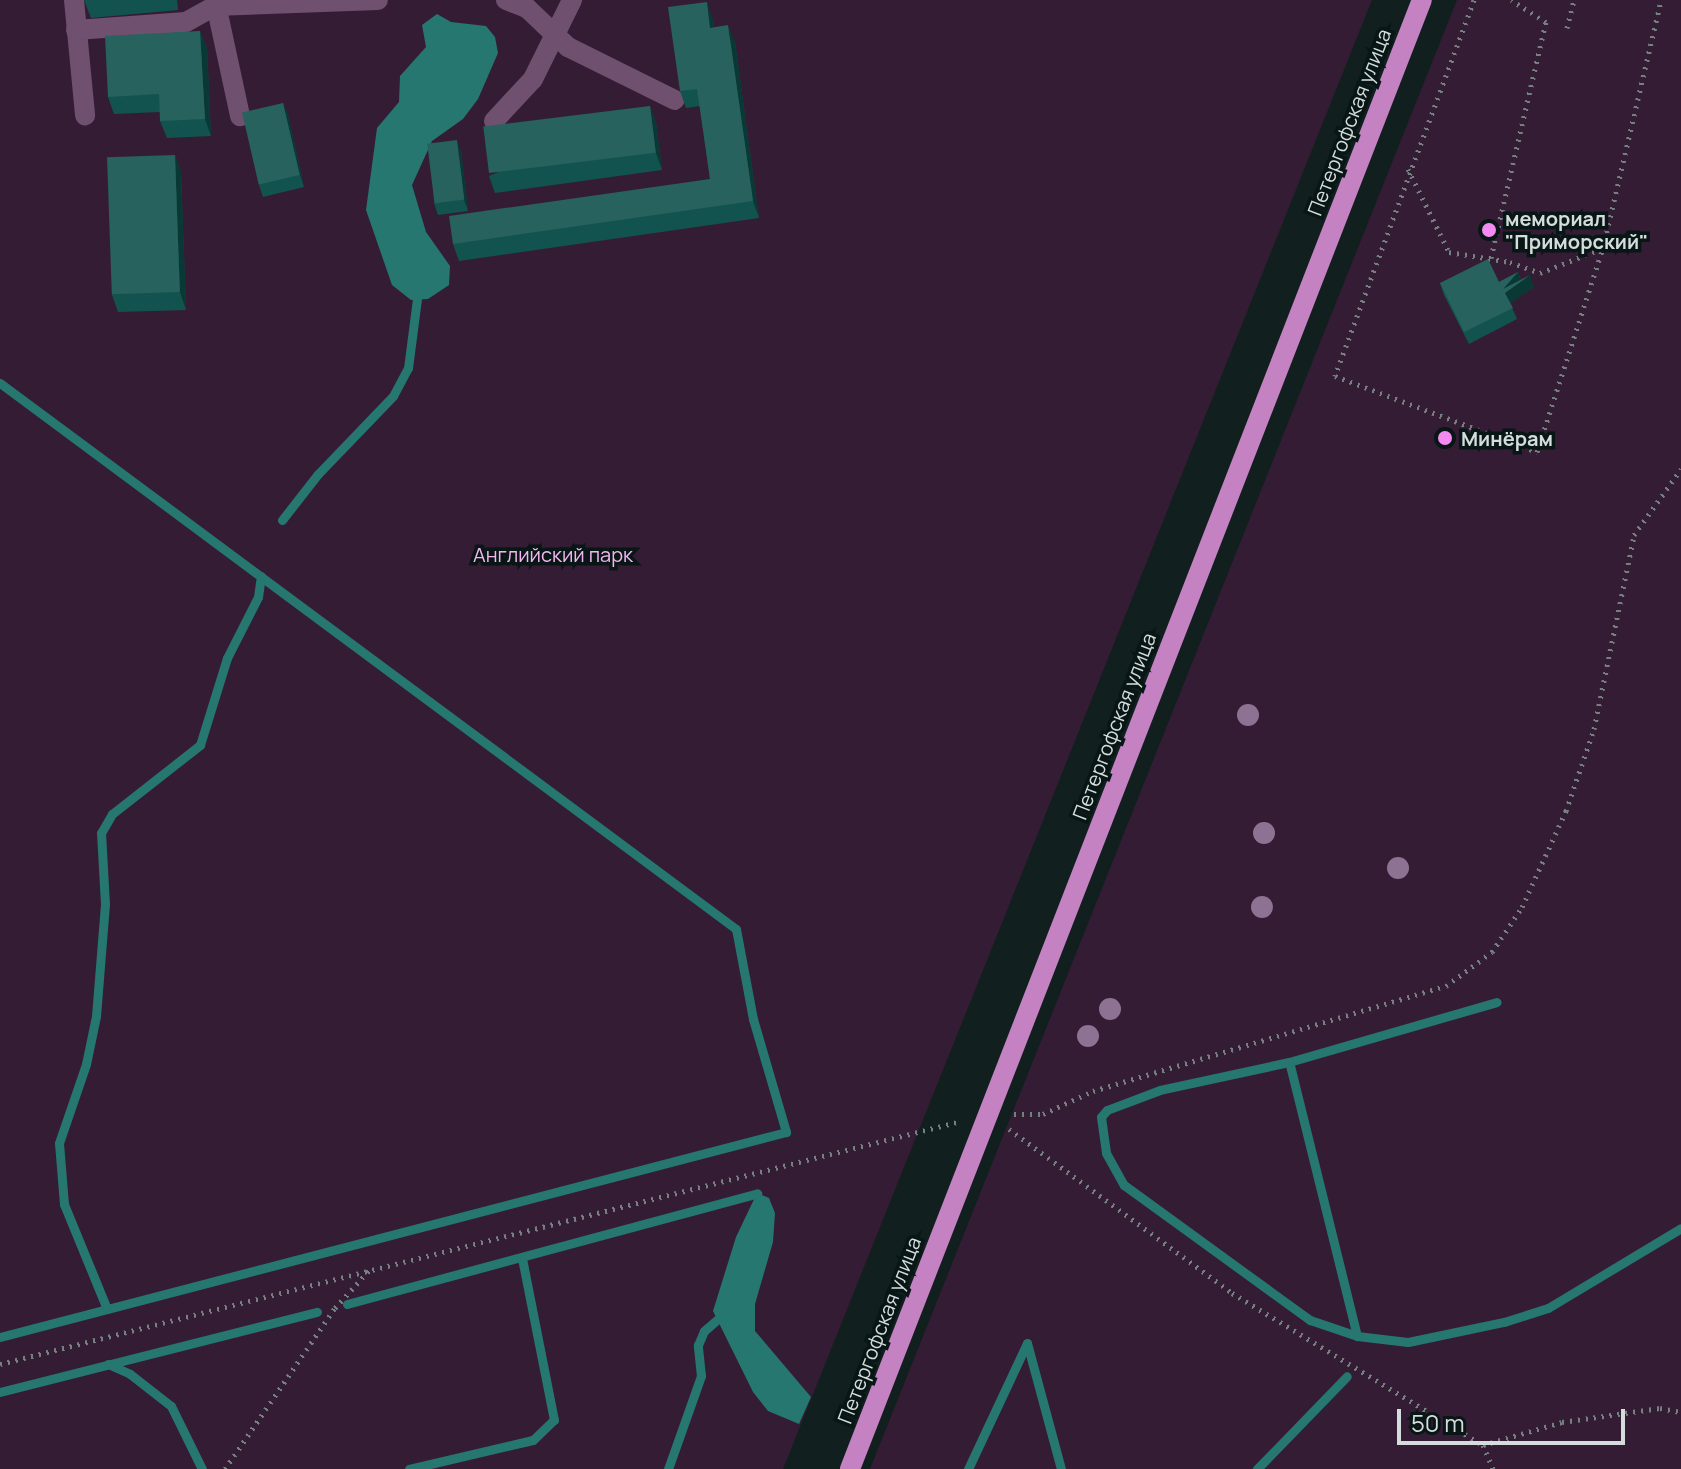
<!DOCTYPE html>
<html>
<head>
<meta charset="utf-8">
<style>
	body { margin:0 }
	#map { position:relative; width:1681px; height:1469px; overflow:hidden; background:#111f1e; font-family:Manrope,sans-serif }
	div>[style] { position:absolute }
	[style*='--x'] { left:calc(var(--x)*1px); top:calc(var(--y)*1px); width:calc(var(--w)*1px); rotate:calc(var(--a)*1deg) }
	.green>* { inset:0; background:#351c35 }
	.water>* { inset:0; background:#257770 }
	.stream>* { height:9px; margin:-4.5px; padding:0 4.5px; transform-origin:4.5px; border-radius:4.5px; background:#257770 }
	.path>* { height:5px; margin-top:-2.5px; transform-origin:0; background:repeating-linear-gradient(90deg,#758180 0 2px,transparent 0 8px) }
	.minor>* { height:20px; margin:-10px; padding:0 10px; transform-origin:10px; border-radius:10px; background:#6f506e }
	.major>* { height:20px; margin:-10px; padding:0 10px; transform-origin:10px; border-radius:10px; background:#c482c2 }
	.trees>* { width:22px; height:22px; margin:-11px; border-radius:50%; background:#8e7293 }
	.wall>* { inset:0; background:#13534f }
	.shaded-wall>* { inset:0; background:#093835 }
	.building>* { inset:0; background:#27625e; transform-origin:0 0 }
	.dots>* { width:22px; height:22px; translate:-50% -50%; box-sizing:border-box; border:4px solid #081615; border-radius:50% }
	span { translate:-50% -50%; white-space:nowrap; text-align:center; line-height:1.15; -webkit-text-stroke:7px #081615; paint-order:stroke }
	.street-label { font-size:20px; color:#d4dddc }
	.poi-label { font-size:20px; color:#d4dddc; font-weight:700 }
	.left { translate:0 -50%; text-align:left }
	.park-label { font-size:20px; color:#f5b5f2 }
	.scale { position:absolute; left:1397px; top:1409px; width:228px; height:36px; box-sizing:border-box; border:4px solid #d4dddc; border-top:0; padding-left:10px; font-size:24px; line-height:28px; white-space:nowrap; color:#d4dddc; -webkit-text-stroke:6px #081615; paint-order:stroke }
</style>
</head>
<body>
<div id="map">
	<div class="green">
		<div style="clip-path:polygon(0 0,1372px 0,783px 1469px,0 1469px)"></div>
		<div style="clip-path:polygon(1457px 0,1681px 0,1681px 1469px,870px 1469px)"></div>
	</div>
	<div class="water">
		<div style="clip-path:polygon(437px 14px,451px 22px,486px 26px,495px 37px,498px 53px,478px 99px,463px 119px,432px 141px,412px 185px,426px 232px,450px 266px,449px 285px,428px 299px,411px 300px,392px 285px,366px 210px,377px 128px,399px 102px,400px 76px,426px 47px,422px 25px)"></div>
		<div style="clip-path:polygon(757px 1193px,769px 1198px,775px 1213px,773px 1242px,755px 1304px,755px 1331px,811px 1397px,799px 1424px,768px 1411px,753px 1392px,713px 1311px,736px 1237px)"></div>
	</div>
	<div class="stream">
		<div style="--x:0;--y:383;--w:916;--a:36.57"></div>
		<div style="--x:736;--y:929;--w:92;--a:79.3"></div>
		<div style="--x:753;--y:1019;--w:118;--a:73.7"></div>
		<div style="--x:786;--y:1132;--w:812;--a:165.38"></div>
		<div style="--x:282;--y:520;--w:58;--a:-52"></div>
		<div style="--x:318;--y:474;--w:108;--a:-46.1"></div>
		<div style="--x:393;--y:396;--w:32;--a:-62"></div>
		<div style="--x:408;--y:368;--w:70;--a:-82.6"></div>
		<div style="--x:1289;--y:1062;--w:216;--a:-16.1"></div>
		<div style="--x:347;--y:1304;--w:425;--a:-15.1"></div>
		<div style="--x:107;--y:1309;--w:113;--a:-112.3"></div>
		<div style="--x:64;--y:1204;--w:61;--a:-94.7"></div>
		<div style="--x:59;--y:1143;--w:83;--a:-71.1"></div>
		<div style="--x:86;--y:1064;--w:49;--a:-78.2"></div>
		<div style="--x:96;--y:1016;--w:112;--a:-85.4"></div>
		<div style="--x:105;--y:904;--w:71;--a:-93.2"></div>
		<div style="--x:101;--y:833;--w:22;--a:-60"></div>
		<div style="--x:112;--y:814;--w:112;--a:-38.1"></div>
		<div style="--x:200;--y:745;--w:91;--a:-72.8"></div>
		<div style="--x:227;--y:658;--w:68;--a:-63.1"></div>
		<div style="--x:258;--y:597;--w:21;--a:-82"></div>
		<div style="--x:1357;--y:1336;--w:282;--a:-103.9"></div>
		<div style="--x:1289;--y:1062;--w:132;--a:167.8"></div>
		<div style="--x:1160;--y:1090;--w:57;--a:159.3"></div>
		<div style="--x:1107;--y:1110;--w:9;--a:131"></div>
		<div style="--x:1101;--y:1117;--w:36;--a:82"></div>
		<div style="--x:1106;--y:1153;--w:37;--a:61"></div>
		<div style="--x:1124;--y:1185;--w:230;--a:36"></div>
		<div style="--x:1310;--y:1320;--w:50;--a:18.8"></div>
		<div style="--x:1357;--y:1336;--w:51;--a:6.7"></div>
		<div style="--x:1408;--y:1342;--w:98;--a:-11.8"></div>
		<div style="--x:1504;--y:1322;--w:46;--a:-17.7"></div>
		<div style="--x:1548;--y:1308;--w:155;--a:-31"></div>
		<div style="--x:108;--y:1364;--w:24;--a:24"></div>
		<div style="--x:130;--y:1374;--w:52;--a:38"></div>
		<div style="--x:171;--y:1406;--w:70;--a:63.8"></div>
		<div style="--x:0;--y:1392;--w:327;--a:-14.2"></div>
		<div style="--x:409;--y:1469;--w:127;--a:-13.2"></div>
		<div style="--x:533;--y:1440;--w:29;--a:-44"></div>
		<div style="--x:554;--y:1420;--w:164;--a:-101.2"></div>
		<div style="--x:668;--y:1469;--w:99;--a:-70.5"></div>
		<div style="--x:701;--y:1376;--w:31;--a:-96"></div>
		<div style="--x:698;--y:1345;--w:15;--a:-67"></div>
		<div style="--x:704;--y:1331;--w:28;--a:-41"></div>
		<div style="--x:968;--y:1469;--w:139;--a:-64.9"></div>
		<div style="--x:1027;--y:1343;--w:131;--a:74.9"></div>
		<div style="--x:1257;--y:1469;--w:129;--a:-45.9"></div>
	</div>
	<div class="path">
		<div style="--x:1474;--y:0;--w:401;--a:110.3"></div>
		<div style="--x:1335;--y:376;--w:216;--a:20.6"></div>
		<div style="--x:1537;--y:452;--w:214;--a:-72.1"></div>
		<div style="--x:1567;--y:28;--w:29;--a:-76"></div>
		<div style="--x:1408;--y:169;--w:93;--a:63.7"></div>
		<div style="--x:1449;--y:252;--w:62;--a:9.3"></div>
		<div style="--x:1510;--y:262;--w:32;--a:20"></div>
		<div style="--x:1540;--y:273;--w:68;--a:-21.6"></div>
		<div style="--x:1603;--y:248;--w:255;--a:-76.8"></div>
		<div style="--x:1491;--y:258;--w:242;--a:-76.9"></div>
		<div style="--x:1546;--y:22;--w:41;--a:-147.8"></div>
		<div style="--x:1014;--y:1114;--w:29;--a:0"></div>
		<div style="--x:1043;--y:1114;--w:55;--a:-24.7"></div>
		<div style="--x:1093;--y:1091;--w:368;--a:-16.6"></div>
		<div style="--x:1446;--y:986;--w:57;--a:-36.5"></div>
		<div style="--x:1492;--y:952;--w:54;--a:-56.3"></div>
		<div style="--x:1522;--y:907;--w:106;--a:-65.4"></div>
		<div style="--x:1566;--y:811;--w:87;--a:-71.1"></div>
		<div style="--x:1594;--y:729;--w:198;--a:-78.3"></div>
		<div style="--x:1634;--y:535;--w:81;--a:-54.5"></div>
		<div style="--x:1009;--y:1129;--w:277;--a:36.3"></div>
		<div style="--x:1232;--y:1293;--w:293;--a:31.2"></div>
		<div style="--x:1483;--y:1445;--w:26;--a:67"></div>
		<div style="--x:0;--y:1364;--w:991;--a:-14.19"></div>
		<div style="--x:1483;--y:1445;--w:82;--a:-16.2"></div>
		<div style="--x:1562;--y:1422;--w:99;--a:-8.1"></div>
		<div style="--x:1660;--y:1408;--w:21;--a:11"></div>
		<div style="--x:225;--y:1469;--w:195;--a:-55.7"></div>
		<div style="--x:335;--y:1308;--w:55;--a:-47.9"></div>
	</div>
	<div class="minor">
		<div style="--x:74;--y:0;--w:116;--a:84.5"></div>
		<div style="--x:215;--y:0;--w:119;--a:77.8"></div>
		<div style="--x:506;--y:0;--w:22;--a:21"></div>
		<div style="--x:527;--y:8;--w:57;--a:43.6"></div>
		<div style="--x:568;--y:47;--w:119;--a:26.4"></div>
		<div style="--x:76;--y:30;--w:110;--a:-4.2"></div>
		<div style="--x:186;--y:22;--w:33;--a:-29"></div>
		<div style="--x:215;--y:6;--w:163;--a:-2.1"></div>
		<div style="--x:494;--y:121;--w:57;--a:-47.1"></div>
		<div style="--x:533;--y:79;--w:88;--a:-63.7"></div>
	</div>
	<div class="major">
		<div style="--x:850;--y:1469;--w:1576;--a:-68.73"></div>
	</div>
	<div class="trees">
		<div style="left:1248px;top:715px"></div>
		<div style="left:1264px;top:833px"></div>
		<div style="left:1398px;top:868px"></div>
		<div style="left:1262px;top:907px"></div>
		<div style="left:1110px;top:1009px"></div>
		<div style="left:1088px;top:1036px"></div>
	</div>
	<div class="wall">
		<div style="clip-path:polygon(84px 0,177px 0,178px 10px,91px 18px)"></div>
		<div style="clip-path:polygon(713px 19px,714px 27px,735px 42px,759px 218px,459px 261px,453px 244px,710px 179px,700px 106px,686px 108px,680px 91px)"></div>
		<div style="clip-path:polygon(200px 31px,207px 48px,211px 136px,167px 138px,160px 121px,160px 112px,114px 114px,108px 97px)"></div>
		<div style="clip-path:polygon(283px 103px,288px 115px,304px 187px,263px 197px,259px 185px)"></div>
		<div style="clip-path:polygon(650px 106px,656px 123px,662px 170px,495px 193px,489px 176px)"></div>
		<div style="clip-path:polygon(461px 151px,468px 211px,438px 215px,434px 203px)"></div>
		<div style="clip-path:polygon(175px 155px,181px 172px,186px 310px,118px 312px,112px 295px)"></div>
		<div style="clip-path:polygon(1518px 272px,1521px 280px,1534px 287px,1510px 303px,1517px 319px,1469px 344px,1444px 295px,1440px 283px,1499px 282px)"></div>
	</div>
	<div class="shaded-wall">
		<div style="clip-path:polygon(707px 2px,713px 19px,716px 45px,710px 28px)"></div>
		<div style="clip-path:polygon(728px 25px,735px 42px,759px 218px,753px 201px)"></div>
		<div style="clip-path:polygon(200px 31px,207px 48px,211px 136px,205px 119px)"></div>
		<div style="clip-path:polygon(283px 103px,288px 115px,304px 187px,300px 175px)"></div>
		<div style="clip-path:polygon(650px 106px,656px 123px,662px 170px,656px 153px)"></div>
		<div style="clip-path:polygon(457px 140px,461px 151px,468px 211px,464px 200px)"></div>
		<div style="clip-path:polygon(175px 155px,181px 172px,186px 310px,180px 292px)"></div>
		<div style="clip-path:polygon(1518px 272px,1521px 281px,1530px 275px,1534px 287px,1509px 304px,1503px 289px)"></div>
	</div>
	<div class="building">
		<div style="clip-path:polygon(707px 2px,710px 28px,728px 25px,753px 201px,453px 244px,449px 216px,710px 179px,697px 89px,680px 91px,668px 7px)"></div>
		<div style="clip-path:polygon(200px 31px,205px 119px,160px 121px,159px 94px,108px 97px,105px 36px)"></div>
		<div style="left:283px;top:103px;width:74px;height:42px;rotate:77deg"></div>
		<div style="left:650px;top:106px;width:47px;height:168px;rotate:83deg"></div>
		<div style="left:457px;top:140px;width:60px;height:30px;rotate:83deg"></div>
		<div style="left:175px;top:155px;width:137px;height:68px;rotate:88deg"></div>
		<div style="clip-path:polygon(1488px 259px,1499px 282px,1518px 272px,1503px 289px,1530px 275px,1505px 293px,1513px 308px,1464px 332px,1440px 283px)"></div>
	</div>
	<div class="dots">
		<div style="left:1489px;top:230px;background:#f38af1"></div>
		<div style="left:1445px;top:438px;background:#f38af1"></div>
	</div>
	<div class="street-label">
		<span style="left:1349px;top:122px;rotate:-69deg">Петергофская улица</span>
		<span style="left:1114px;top:726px;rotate:-69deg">Петергофская улица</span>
		<span style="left:879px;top:1330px;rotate:-69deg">Петергофская улица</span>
	</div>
	<div class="poi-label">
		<span class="left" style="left:1505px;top:230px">мемориал<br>"Приморский"</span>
		<span class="left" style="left:1461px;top:438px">Минёрам</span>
	</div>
	<div class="park-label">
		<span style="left:553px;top:554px">Английский парк</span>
	</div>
	<div class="scale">50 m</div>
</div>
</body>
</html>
